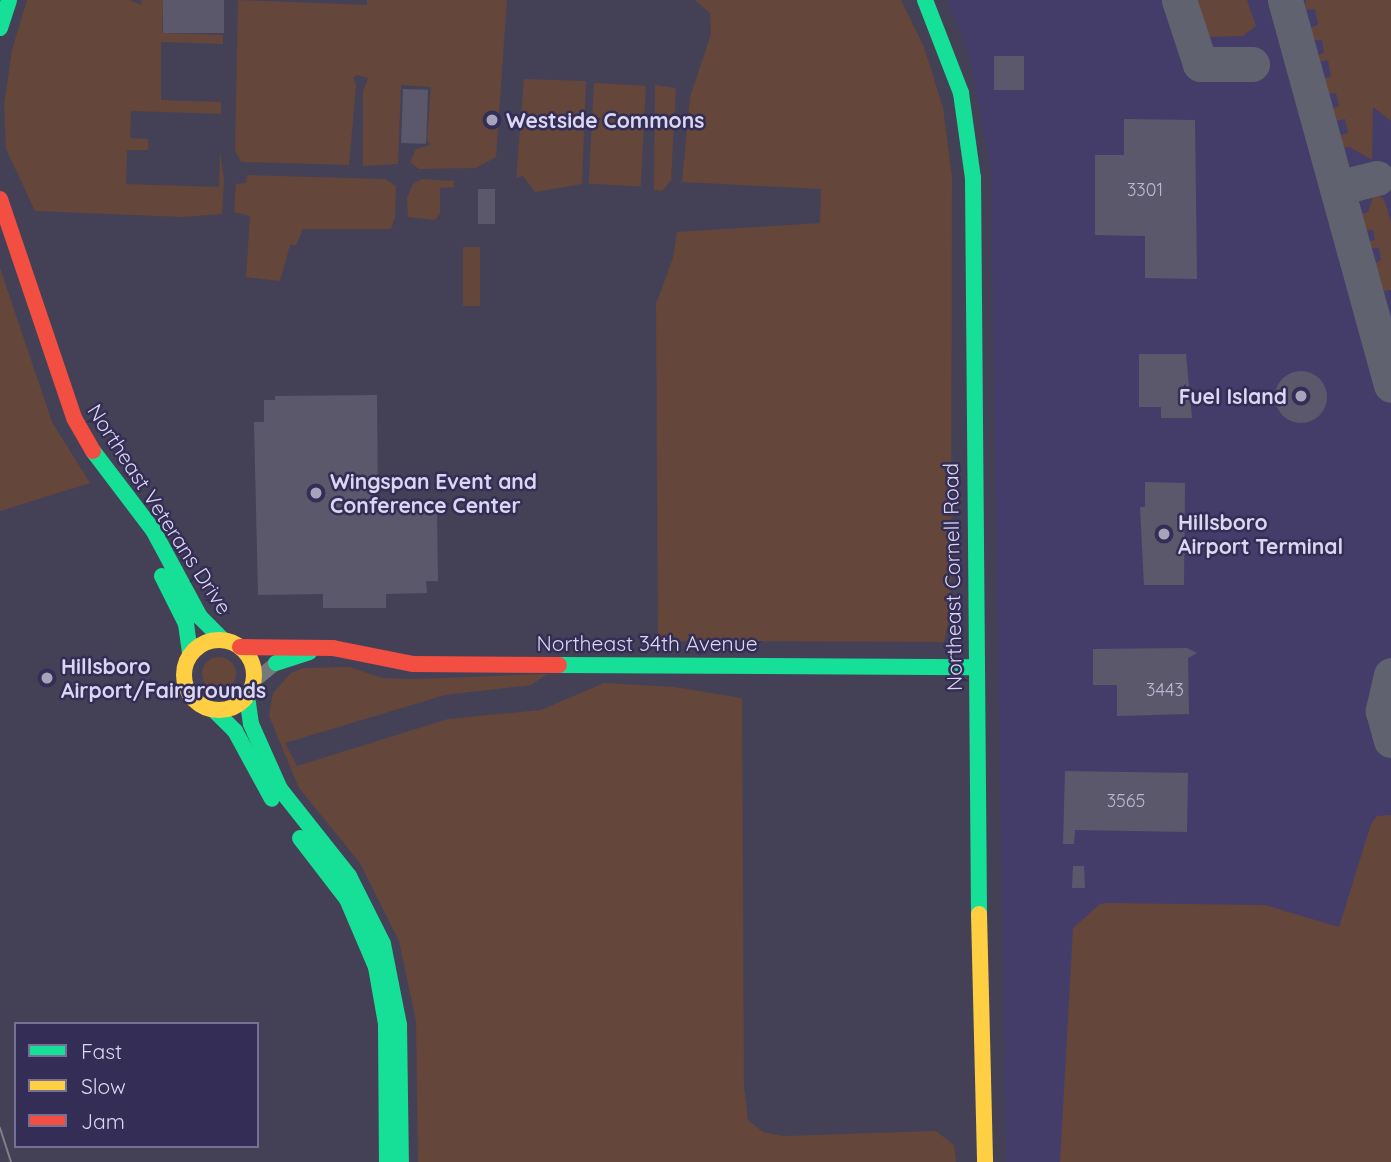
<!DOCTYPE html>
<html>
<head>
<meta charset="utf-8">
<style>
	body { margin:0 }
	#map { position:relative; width:1391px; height:1162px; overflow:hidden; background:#444157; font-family:Quicksand,sans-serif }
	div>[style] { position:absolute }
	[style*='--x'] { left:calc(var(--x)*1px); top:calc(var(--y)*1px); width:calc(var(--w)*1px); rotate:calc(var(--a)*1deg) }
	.built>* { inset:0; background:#443d6a }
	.green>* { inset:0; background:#64463a; transform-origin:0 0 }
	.round { border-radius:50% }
	.taxiway>* { height:35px; margin:-17.5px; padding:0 17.5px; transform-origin:17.5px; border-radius:17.5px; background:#61626f }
	.building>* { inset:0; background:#5b586c; transform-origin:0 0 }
	.street>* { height:14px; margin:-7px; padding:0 7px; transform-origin:7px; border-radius:7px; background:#747a7b }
	.fast>* { height:16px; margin:-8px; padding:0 8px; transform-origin:8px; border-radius:8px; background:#16e098 }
	.slow>* { height:16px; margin:-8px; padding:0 8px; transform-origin:8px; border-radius:8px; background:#ffcf43 }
	.slow>.ring { margin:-8px; padding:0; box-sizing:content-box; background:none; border:16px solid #ffcf43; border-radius:50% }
	.jam>* { height:16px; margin:-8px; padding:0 8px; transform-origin:8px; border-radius:8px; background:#f24e42 }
	.tram>* { height:2px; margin:-1px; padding:0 1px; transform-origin:1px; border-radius:1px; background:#7e8287 }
	.dots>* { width:19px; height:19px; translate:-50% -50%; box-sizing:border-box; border:4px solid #342d56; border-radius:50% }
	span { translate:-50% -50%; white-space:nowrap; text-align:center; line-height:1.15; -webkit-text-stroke:5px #342d56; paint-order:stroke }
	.number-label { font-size:18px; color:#bab8d0 }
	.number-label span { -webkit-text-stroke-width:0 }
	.poi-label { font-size:21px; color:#dad8f1; font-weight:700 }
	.left { translate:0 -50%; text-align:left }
	.right { translate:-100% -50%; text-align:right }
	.street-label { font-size:21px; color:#dad8f1 }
	.legend { position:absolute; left:14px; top:1022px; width:245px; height:126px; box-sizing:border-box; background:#342d56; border:2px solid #767194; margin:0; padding:9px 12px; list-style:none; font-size:21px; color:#dad8f1 }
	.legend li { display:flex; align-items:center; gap:14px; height:35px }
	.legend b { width:35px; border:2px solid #767194 }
</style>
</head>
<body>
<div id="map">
	<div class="built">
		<div style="clip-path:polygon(947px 0,1391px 0,1391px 1162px,1006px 1162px,991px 170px,968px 49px)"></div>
	</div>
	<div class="green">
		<div style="clip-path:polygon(27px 0,130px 0,141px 5px,142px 0,163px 0,162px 33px,223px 35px,223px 44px,161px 42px,161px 100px,221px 102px,221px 114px,131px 111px,130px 138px,148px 139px,148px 150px,127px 150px,126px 184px,219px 187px,220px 152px,224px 179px,222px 214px,182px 217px,35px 211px,6px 149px,4px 105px,12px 50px)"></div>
		<div style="clip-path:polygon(238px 0,367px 5px,367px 0,507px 0,496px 157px,476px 168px,419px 169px,410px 162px,416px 149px,431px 145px,427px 140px,431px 87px,401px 85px,398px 164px,363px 166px,363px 92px,368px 78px,357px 75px,353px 77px,356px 86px,349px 165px,241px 162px,235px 150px)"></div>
		<div style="clip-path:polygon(695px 0,901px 0,924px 47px,943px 108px,952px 177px,951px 610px,944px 642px,658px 641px,656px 304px,673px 258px,677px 232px,820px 223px,821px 189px,682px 182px,690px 97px,711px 34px,710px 13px)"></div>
		<div style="clip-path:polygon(1191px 0,1247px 0,1256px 26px,1243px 36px,1205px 37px)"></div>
		<div style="clip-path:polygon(1306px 0,1391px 0,1391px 121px,1373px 107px,1372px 160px,1350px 147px,1342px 148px,1338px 136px,1348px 133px,1345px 119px,1334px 121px,1331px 109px,1339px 106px,1336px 93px,1328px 94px,1324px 78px,1331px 77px,1328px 60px,1319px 62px,1318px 55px,1324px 53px,1322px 40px,1313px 40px,1310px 28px,1318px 25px,1315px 9px,1305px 10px)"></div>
		<div style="clip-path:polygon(524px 79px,586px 81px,582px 184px,535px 192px,523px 176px,516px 178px)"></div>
		<div style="left:594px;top:83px;width:52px;height:101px;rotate:3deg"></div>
		<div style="clip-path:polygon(655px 85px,676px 88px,671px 181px,662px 191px,654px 190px)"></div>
		<div style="clip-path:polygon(247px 175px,385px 179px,396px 186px,395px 217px,391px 229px,303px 229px,296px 245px,290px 245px,280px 281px,246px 277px,250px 216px,234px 212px,236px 184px,246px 183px)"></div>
		<div style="clip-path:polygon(422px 179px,454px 181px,454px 187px,440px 188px,440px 213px,435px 220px,408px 217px,407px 198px,413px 184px)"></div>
		<div style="clip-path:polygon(1374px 193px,1384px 199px,1391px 222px,1391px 290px,1381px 291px,1373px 265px,1381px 260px,1379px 248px,1368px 248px,1367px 242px,1375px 240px,1373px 230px,1364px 230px,1360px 215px,1368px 212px)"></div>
		<div style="left:463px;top:247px;width:17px;height:59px"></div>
		<div style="clip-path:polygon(0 268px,52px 422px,90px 483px,0 511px)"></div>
		<div class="round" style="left:202px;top:657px;width:34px;height:34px"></div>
		<div style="clip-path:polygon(349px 667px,383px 678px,415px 679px,547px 674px,531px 685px,445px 695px,285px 743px,297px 766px,448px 719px,541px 710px,604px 683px,674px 687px,742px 698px,744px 1086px,748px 1120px,763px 1132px,783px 1136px,936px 1131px,954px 1145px,956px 1162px,418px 1162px,416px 1021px,399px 941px,360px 863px,299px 788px,269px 716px,273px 693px,291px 673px,303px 668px)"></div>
		<div style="clip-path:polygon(1391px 815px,1391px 1162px,1060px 1162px,1073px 928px,1100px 904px,1109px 903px,1265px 905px,1339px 927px,1371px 824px,1377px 816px)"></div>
	</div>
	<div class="taxiway">
		<div style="--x:1179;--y:0;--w:67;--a:71.8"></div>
		<div style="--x:1200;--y:64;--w:52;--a:0"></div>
		<div style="--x:1285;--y:0;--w:399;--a:74.6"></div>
		<div style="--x:1337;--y:188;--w:41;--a:-14"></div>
		<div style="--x:1391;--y:675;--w:37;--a:103"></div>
		<div style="--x:1383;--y:711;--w:30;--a:75"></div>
	</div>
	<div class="building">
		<div style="left:163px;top:0;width:61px;height:33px"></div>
		<div style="left:994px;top:56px;width:30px;height:34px"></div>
		<div style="left:403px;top:89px;width:25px;height:54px;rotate:2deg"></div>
		<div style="clip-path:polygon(1124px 119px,1195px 120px,1197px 279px,1145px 278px,1145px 236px,1095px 235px,1095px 155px,1124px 155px)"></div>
		<div style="left:478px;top:189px;width:17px;height:35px"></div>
		<div style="clip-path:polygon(1139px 354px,1186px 354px,1192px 418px,1161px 418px,1161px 407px,1139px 407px)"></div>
		<div class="round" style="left:1275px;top:371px;width:52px;height:52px"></div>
		<div style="clip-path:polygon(377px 395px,378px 510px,437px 511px,438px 581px,426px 581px,427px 593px,386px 594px,386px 608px,323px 608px,323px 594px,258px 595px,254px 422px,264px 422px,264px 400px,275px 400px,275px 396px)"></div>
		<div style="clip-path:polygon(1145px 482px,1185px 483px,1184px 585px,1144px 585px,1140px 507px,1145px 507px)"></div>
		<div style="clip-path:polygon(1187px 648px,1197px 653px,1188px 658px,1189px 714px,1117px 716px,1117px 685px,1093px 685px,1093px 649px)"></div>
		<div style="clip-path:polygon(1065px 771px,1188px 773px,1187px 832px,1075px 830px,1074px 844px,1063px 844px)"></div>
		<div style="clip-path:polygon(1073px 866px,1084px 866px,1085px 888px,1072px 888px)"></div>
	</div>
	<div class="street">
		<div style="--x:254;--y:681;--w:28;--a:-39"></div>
	</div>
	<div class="fast">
		<div style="--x:925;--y:0;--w:100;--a:68.8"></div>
		<div style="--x:961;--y:93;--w:86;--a:82"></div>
		<div style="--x:973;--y:178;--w:736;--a:89.53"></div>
		<div style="--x:0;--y:28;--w:29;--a:-72"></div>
		<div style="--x:93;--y:451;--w:99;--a:52.8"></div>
		<div style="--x:153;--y:530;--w:99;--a:61.6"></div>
		<div style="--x:200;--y:617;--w:33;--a:45"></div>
		<div style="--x:162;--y:576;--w:54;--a:63.4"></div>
		<div style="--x:186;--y:624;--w:30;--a:82"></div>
		<div style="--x:276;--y:663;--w:35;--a:-18"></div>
		<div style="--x:559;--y:665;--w:415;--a:0.3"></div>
		<div style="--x:247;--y:696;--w:28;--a:82"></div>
		<div style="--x:251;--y:724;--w:71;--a:66"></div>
		<div style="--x:280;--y:789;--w:111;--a:51.6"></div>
		<div style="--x:349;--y:876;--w:76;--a:63.4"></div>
		<div style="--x:383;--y:944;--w:83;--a:78.8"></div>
		<div style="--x:399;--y:1025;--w:137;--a:89.2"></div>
		<div style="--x:214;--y:710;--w:30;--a:45"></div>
		<div style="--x:235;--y:731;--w:77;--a:61.4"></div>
		<div style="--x:300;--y:838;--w:77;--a:52.4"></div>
		<div style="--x:347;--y:899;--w:74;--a:66.9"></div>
		<div style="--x:376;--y:967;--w:58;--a:80"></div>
		<div style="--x:386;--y:1024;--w:138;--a:89.6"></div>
	</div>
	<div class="slow">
		<div class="ring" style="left:184px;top:640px;width:54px;height:54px"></div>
		<div style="--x:979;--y:914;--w:248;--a:88.6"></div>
	</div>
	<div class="jam">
		<div style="--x:0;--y:199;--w:231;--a:71.3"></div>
		<div style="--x:74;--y:418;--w:38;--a:60"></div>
		<div style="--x:240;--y:647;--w:93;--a:0.6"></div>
		<div style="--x:333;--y:648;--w:82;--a:11.3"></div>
		<div style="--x:413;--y:664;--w:146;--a:0.4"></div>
	</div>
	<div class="tram">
		<div style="--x:0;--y:1128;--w:36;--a:72"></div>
	</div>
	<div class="dots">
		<div style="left:492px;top:120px;background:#a6a3bb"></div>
		<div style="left:1301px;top:396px;background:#a6a3bb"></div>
		<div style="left:316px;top:493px;background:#a6a3bb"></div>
		<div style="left:1164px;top:534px;background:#a6a3bb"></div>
		<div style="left:47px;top:678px;background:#a6a3bb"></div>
	</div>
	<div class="number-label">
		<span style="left:1145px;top:190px">3301</span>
		<span style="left:1165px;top:690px">3443</span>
		<span style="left:1126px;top:801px">3565</span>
	</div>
	<div class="poi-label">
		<span class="left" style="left:506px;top:120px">Westside Commons</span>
		<span class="right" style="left:1287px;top:396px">Fuel Island</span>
		<span class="left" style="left:330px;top:493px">Wingspan Event and<br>Conference Center</span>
		<span class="left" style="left:1178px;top:534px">Hillsboro<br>Airport Terminal</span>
		<span class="left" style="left:61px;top:678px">Hillsboro<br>Airport/Fairgrounds</span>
	</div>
	<div class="street-label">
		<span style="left:160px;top:509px;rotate:57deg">Northeast Veterans Drive</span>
		<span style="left:952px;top:577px;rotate:-91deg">Northeast Cornell Road</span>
		<span style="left:647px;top:643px">Northeast 34th Avenue</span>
	</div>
	<ul class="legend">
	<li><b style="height:9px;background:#16e098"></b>Fast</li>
	<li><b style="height:9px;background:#ffcf43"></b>Slow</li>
	<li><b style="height:9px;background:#f24e42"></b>Jam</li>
	</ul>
</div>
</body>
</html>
